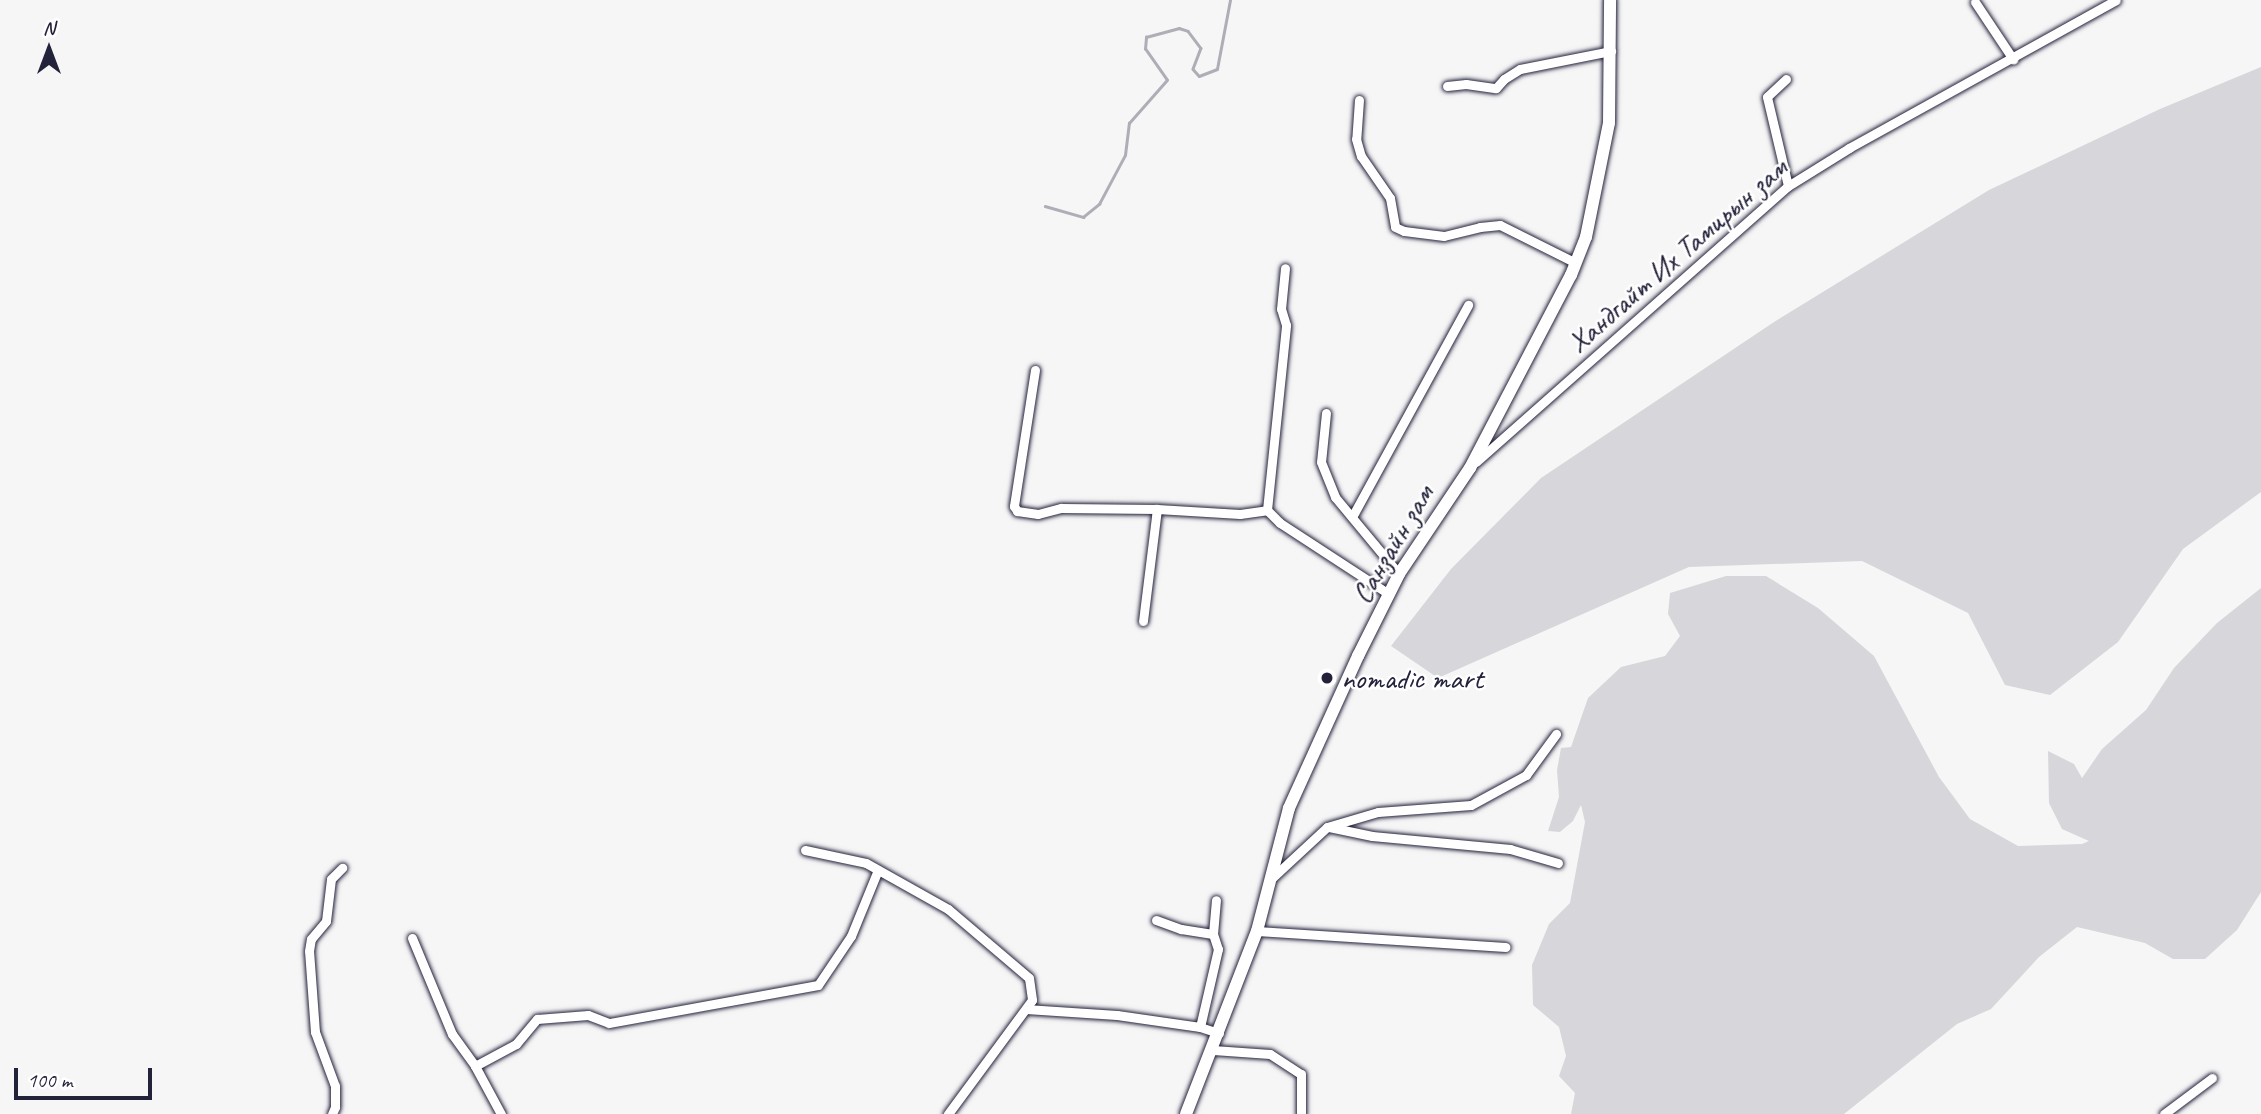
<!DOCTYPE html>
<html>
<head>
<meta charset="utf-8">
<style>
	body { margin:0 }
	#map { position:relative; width:2261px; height:1114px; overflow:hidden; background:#f6f6f7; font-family:Caveat,sans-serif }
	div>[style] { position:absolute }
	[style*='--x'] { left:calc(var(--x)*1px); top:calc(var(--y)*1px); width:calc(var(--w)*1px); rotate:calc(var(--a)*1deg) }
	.green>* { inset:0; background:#d7d7db }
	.stream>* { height:2.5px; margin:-1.25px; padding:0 1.25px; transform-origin:1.25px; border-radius:1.25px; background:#aeaeb7 }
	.roads { filter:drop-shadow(0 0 2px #22223b) drop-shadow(0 0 2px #22223b) }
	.minor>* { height:9px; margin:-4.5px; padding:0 4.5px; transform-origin:4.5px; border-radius:4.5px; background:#fff }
	.secondary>* { height:12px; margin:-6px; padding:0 6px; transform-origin:6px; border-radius:6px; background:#fff }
	.dots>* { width:19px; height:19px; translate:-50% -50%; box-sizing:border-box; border:4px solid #fff; border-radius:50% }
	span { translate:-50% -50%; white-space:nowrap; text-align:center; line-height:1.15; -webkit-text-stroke:5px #fff; paint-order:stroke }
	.street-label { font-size:30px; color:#22223b }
	.poi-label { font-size:30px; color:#22223b }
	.left { translate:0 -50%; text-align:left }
	.north { position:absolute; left:14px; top:14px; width:70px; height:70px; -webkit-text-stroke:5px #fff; paint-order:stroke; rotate:0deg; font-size:19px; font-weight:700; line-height:28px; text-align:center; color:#22223b }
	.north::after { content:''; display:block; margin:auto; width:24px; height:32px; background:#22223b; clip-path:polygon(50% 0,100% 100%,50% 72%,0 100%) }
	.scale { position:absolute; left:14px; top:1068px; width:138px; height:32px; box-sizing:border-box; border:4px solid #22223b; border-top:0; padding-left:9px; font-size:21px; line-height:24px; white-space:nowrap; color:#22223b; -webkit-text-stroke:5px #fff; paint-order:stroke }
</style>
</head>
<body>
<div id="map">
	<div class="green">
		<div style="clip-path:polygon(2261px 67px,2261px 492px,2183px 549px,2118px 642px,2050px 695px,2005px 685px,1968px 613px,1862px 561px,1689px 567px,1438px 678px,1391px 646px,1451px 569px,1541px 478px,1774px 322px,1989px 190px,2160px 109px)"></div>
		<div style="clip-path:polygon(1726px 576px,1766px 576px,1818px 608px,1874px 656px,1939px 777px,1970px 819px,2018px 846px,2082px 844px,2089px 841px,2062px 829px,2049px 803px,2048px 751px,2074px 764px,2082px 778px,2102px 749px,2146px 710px,2174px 668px,2217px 623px,2261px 588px,2261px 892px,2237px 930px,2205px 959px,2173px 959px,2145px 943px,2077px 927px,2039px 957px,1991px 1009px,1957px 1024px,1844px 1114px,1571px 1114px,1575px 1093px,1559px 1076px,1566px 1056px,1559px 1027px,1533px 1005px,1532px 965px,1549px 924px,1570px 903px,1585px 822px,1581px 805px,1573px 821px,1560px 832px,1548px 831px,1559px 797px,1557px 770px,1561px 748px,1571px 747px,1588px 698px,1621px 667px,1665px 656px,1680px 636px,1668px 614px,1670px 593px)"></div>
	</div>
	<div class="stream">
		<div style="--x:1045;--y:206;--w:40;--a:16"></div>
		<div style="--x:1083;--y:217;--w:21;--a:-39"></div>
		<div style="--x:1099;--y:204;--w:55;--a:-62"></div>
		<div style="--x:1125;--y:155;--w:32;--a:-83"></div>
		<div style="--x:1129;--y:123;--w:57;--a:-48.5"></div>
		<div style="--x:1167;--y:80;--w:38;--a:-125"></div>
		<div style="--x:1145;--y:49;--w:12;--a:-85"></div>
		<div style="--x:1146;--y:37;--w:34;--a:-15"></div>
		<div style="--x:1179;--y:28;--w:9;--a:18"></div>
		<div style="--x:1188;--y:31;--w:21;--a:53"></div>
		<div style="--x:1201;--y:48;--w:22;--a:111"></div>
		<div style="--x:1193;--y:69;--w:9;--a:49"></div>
		<div style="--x:1199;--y:76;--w:19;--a:-21"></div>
		<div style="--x:1217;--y:69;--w:70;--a:-79.3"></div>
	</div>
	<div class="roads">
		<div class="minor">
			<div style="--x:1975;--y:2;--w:69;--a:56.3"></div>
			<div style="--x:1786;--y:79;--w:26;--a:137"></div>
			<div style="--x:1767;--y:97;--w:91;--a:76.7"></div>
			<div style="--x:1447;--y:86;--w:19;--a:-6"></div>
			<div style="--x:1466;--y:84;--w:30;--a:8"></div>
			<div style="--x:1496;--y:88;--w:12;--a:-48"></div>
			<div style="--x:1504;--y:79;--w:19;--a:-32"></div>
			<div style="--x:1520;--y:69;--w:93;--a:-11.2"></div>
			<div style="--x:1359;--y:100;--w:39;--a:94"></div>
			<div style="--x:1356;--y:139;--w:18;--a:74"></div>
			<div style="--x:1361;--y:156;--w:51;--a:55.4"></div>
			<div style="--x:1390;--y:198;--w:29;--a:80"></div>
			<div style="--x:1395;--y:227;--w:10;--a:24"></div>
			<div style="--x:1404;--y:231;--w:40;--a:7.1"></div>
			<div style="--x:1444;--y:236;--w:37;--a:-14"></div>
			<div style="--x:1480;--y:227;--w:20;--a:-6"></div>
			<div style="--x:1500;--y:225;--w:85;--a:26.6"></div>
			<div style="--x:1035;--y:370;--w:138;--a:98.8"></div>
			<div style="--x:1014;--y:506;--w:6;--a:59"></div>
			<div style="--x:1017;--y:511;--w:21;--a:8"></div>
			<div style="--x:1038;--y:514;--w:24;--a:-15"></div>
			<div style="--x:1061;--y:508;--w:96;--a:0.6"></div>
			<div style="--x:1157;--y:509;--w:83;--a:3.4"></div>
			<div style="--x:1240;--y:514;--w:27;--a:-8"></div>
			<div style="--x:1267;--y:510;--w:18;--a:45"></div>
			<div style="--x:1280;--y:523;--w:130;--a:33.1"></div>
			<div style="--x:1326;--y:413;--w:49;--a:95.8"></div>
			<div style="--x:1321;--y:462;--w:38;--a:68"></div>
			<div style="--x:1335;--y:497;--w:100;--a:50.3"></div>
			<div style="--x:1476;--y:462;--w:417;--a:-41.5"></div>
			<div style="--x:1788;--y:186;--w:72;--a:-31.9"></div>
			<div style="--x:1849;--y:148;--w:305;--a:-29"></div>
			<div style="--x:1267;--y:510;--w:186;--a:-84.1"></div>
			<div style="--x:1286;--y:325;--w:17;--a:-107"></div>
			<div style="--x:1281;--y:309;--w:41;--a:-84.4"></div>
			<div style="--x:1352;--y:517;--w:242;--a:-61.3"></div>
			<div style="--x:1143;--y:621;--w:113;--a:-82.9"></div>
			<div style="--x:1329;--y:827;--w:44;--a:11.8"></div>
			<div style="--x:1372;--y:836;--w:139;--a:5.4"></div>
			<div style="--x:1510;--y:849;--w:50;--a:16.3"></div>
			<div style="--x:805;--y:850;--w:62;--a:12"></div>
			<div style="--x:866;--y:863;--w:94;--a:29.3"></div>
			<div style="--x:948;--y:909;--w:106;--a:40.4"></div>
			<div style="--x:1029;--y:978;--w:22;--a:82"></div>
			<div style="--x:1032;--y:1000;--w:142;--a:126.4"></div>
			<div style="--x:1272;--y:878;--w:75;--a:-42.8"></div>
			<div style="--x:1327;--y:827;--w:53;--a:-16.4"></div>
			<div style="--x:1378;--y:812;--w:93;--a:-4.3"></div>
			<div style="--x:1471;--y:805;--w:63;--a:-28.6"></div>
			<div style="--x:1526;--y:775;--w:51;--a:-53.8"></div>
			<div style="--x:1156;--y:920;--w:27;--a:20"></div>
			<div style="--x:1181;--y:929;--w:32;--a:9"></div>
			<div style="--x:1213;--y:934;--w:16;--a:72"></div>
			<div style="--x:1218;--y:949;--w:80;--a:103"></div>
			<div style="--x:1257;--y:931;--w:249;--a:3.7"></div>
			<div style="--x:1213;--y:934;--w:34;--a:-85"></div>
			<div style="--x:412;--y:938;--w:104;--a:67.4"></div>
			<div style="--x:452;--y:1034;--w:39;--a:54"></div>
			<div style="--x:475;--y:1066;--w:47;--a:-28.2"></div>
			<div style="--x:516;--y:1044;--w:33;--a:-50"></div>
			<div style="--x:537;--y:1019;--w:51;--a:-4.5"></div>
			<div style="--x:588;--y:1015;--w:22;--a:21"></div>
			<div style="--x:609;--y:1023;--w:212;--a:-10.3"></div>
			<div style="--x:818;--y:985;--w:59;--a:-56"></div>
			<div style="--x:851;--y:936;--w:71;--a:-67.8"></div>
			<div style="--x:1026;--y:1009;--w:91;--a:3.8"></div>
			<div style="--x:1117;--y:1015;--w:84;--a:8.2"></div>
			<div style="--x:1200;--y:1027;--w:20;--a:18"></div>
			<div style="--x:1213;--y:1050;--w:57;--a:4"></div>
			<div style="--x:1270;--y:1054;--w:37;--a:33"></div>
			<div style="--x:1301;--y:1074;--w:40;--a:90"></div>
			<div style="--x:475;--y:1066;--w:55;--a:61.6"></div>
			<div style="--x:332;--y:1114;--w:8;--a:-67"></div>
			<div style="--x:335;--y:1107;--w:21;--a:-90"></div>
			<div style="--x:335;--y:1086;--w:58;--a:-110.3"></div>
			<div style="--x:315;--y:1032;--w:81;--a:-94.2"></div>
			<div style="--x:309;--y:951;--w:12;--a:-81"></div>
			<div style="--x:311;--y:939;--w:23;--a:-50"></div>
			<div style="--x:326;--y:921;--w:42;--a:-83.2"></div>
			<div style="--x:331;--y:879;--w:16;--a:-45"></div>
			<div style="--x:2164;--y:1114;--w:60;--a:-36.9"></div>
		</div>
		<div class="secondary">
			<div style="--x:1186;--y:1114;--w:196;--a:-68.8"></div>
			<div style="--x:1257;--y:931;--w:127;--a:-75.4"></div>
			<div style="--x:1289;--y:808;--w:167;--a:-65.6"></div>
			<div style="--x:1358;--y:656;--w:92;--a:-63.4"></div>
			<div style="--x:1399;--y:574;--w:128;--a:-56.2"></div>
			<div style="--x:1470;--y:468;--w:218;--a:-62.4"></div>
			<div style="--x:1571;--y:275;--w:41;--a:-68.5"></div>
			<div style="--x:1586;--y:237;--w:116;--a:-78.6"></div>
			<div style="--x:1609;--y:123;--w:123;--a:-89.5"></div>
		</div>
	</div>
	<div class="dots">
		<div style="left:1327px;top:678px;background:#22223b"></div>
	</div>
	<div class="street-label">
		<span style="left:1677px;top:255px;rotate:-41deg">Хандгайт Их Тамирын зам</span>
		<span style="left:1392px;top:544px;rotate:-59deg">Санзайн зам</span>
	</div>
	<div class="poi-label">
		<span class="left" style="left:1341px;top:678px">nomadic mart</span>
	</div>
	<div class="north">N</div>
	<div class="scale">100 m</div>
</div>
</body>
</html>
